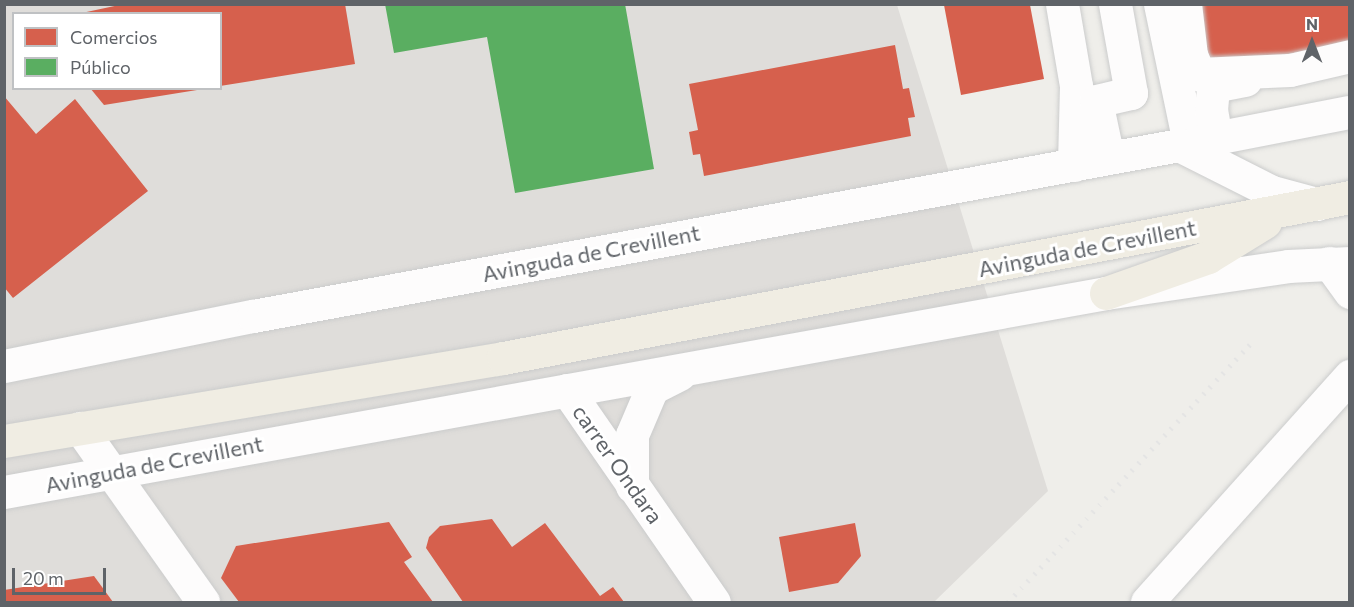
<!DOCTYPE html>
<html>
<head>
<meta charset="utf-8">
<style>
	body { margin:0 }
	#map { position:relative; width:1354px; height:607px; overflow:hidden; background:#efeeea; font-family:Commissioner,sans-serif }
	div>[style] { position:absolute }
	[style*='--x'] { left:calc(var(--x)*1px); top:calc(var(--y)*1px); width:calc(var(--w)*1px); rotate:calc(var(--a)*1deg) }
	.industrial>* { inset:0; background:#dfddda }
	.shops>* { inset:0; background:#d6604d }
	.public>* { inset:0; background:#5aae61 }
	.roads { filter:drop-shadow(0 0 2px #cbcccc) drop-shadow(0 0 2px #cbcccc) }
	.minor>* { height:33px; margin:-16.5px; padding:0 16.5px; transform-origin:16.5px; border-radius:16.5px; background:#fdfcfc }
	.highway>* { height:33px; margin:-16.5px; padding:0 16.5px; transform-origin:16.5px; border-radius:16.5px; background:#f0ede3 }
	.rail>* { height:4.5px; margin-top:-2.25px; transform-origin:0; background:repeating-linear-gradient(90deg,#e4e4e4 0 1.5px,transparent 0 9.5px) }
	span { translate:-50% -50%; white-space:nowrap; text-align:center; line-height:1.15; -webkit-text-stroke:6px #fff; paint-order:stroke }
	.street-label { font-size:22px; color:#5f6368 }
	.frame { position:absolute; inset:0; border:6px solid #5f6368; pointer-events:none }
	.legend { position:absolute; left:12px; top:12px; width:210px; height:78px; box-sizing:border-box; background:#fff; border:2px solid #bfc1c3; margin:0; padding:8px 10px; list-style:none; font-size:18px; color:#5f6368 }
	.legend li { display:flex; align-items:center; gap:12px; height:30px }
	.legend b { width:30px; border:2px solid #bfc1c3 }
	.north { position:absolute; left:1282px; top:12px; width:60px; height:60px; -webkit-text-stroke:4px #fff; paint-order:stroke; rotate:0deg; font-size:16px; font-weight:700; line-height:24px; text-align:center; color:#5f6368 }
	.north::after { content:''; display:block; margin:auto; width:21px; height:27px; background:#5f6368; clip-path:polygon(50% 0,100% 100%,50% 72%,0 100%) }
	.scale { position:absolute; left:12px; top:568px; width:94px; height:27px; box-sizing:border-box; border:3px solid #5f6368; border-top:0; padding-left:8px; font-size:18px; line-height:21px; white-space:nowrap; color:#5f6368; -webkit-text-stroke:4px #fff; paint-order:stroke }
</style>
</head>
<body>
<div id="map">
	<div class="industrial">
		<div style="clip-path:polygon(evenodd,4px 5px,897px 5px,1048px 491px,934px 602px,5px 602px,4px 5px,14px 14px,220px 14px,220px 88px,14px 88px,14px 14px)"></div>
	</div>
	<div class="shops">
		<div style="clip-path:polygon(124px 4px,345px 4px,355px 64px,220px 86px,220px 14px,77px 14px)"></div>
		<div style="clip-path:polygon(1195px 4px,1350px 6px,1350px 44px,1206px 67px)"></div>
		<div style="clip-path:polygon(944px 5px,1030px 5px,1044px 79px,961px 95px)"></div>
		<div style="clip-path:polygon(895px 45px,903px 89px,909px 88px,915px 117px,908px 118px,911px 136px,704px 176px,700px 154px,693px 155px,689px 132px,698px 130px,689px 84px)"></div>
		<div style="clip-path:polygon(90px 88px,197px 88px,197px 90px,104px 105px)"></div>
		<div style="clip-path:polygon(4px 96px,36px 134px,75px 99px,148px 191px,13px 298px,4px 287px)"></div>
		<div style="clip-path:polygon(492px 519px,512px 547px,545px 523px,600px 596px,613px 587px,624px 602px,463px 602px,426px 548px,429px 537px,440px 526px)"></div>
		<div style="clip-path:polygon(389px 522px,412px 557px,404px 562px,433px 602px,239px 602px,221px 578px,236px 546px)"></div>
		<div style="clip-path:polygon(855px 523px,861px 556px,838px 583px,789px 592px,779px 537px)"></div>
		<div style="clip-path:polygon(94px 576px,113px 602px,4px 602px,4px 590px)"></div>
	</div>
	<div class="public">
		<div style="clip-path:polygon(385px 4px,625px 4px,654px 169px,515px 193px,487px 37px,394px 53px)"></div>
	</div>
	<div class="roads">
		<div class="minor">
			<div style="--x:1062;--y:4;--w:83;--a:80.3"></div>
			<div style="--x:1076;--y:86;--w:79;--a:91.5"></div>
			<div style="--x:1160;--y:4;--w:142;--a:78.2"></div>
			<div style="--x:1185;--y:4;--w:51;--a:83.3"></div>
			<div style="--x:1191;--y:55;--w:21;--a:67"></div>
			<div style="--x:1199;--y:74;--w:91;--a:-2.5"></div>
			<div style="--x:1290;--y:70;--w:62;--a:-13.1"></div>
			<div style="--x:1216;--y:138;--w:28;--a:-100"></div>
			<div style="--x:1211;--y:110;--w:24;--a:-85"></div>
			<div style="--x:1213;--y:86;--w:33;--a:-11"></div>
			<div style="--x:1179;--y:145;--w:173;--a:-11"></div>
			<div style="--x:1108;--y:158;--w:58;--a:-101.9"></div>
			<div style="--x:1096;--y:101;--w:36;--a:-13"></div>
			<div style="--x:1131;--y:93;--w:90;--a:-100.2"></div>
			<div style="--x:1329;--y:263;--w:36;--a:54"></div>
			<div style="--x:4;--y:366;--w:254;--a:-11.4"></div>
			<div style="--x:253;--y:316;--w:942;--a:-10.46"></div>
			<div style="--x:1179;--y:145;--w:104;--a:26.8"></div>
			<div style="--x:1272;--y:192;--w:47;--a:14.9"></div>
			<div style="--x:567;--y:390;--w:258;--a:55.3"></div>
			<div style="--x:80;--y:428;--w:213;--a:54.7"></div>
			<div style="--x:632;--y:486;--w:51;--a:-90"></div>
			<div style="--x:632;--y:435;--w:51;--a:-66.9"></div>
			<div style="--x:652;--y:388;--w:31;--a:-27"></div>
			<div style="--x:4;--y:492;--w:1120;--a:-10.24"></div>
			<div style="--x:1106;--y:293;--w:184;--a:-8.4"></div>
			<div style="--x:1288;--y:266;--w:62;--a:-2.8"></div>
			<div style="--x:1147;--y:602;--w:304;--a:-48.1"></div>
		</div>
		<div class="highway">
			<div style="--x:1106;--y:293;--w:108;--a:-19.4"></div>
			<div style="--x:1208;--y:257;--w:67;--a:-31.6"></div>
			<div style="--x:4;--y:441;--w:506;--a:-9.44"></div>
			<div style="--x:503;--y:358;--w:862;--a:-10.76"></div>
		</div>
	</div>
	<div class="rail">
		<div style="--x:1008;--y:602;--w:361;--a:-46.8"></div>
	</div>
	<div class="street-label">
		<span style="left:1087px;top:248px;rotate:-11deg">Avinguda de Crevillent</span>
		<span style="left:591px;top:253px;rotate:-11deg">Avinguda de Crevillent</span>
		<span style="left:154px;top:464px;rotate:-11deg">Avinguda de Crevillent</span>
		<span style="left:618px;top:464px;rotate:55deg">carrer Ondara</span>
	</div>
	<div class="frame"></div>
	<ul class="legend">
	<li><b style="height:16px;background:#d6604d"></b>Comercios</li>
	<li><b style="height:16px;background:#5aae61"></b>Público</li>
	</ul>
	<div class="north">N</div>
	<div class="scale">20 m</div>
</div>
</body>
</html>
